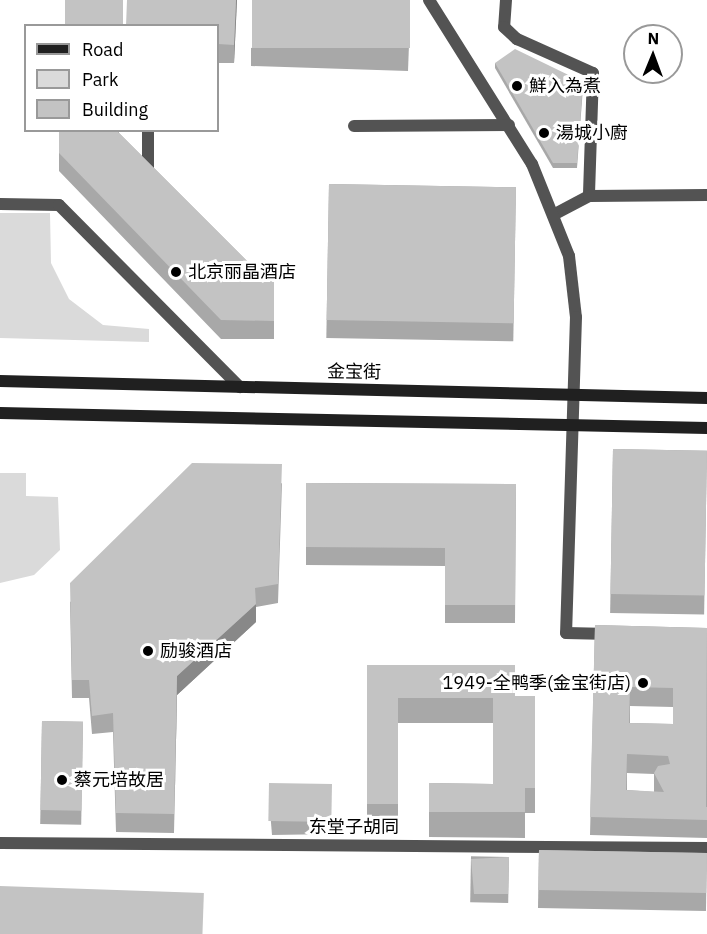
<!DOCTYPE html>
<html>
<head>
<meta charset="utf-8">
<style>
	body { margin:0 }
	#map { position:relative; width:707px; height:934px; overflow:hidden; background:#fff; font-family:"IBM Plex Sans","Noto Sans SC",sans-serif }
	div>[style] { position:absolute }
	[style*='--x'] { left:calc(var(--x)*1px); top:calc(var(--y)*1px); width:calc(var(--w)*1px); rotate:calc(var(--a)*1deg) }
	.green>* { inset:0; background:#dadada }
	.service>* { height:12px; margin:-6px; padding:0 6px; transform-origin:6px; border-radius:6px; background:#535353 }
	.minor>* { height:12px; margin:-6px; padding:0 6px; transform-origin:6px; border-radius:6px; background:#535353 }
	.secondary>* { height:12px; margin:-6px; padding:0 6px; transform-origin:6px; border-radius:6px; background:#202020 }
	.wall>* { inset:0; background:#a8a8a8; transform-origin:0 0 }
	.shaded-wall>* { inset:0; background:#888 }
	.building>* { inset:0; background:#c3c3c3; transform-origin:0 0 }
	.dots>* { width:16px; height:16px; translate:-50% -50%; box-sizing:border-box; border:3px solid #fff; border-radius:50% }
	span { translate:-50% -50%; white-space:nowrap; text-align:center; line-height:1.15; -webkit-text-stroke:6px #fff; paint-order:stroke }
	.poi-label { font-size:18px; color:#000 }
	.left { translate:0 -50%; text-align:left }
	.right { translate:-100% -50%; text-align:right }
	.street-label { font-size:18px; color:#000 }
	.legend { position:absolute; left:24px; top:24px; width:195px; height:108px; box-sizing:border-box; background:#fff; border:2px solid #999; margin:0; padding:8px 10px; list-style:none; font-size:18px; color:#000 }
	.legend li { display:flex; align-items:center; gap:12px; height:30px }
	.legend b { width:30px; border:2px solid #999 }
	.north { position:absolute; left:623px; top:24px; width:60px; height:60px; box-sizing:border-box; background:#fff; border:2px solid #999; border-radius:50%; rotate:1deg; font-size:16px; font-weight:700; line-height:24px; text-align:center; color:#000 }
	.north::after { content:''; display:block; margin:auto; width:21px; height:27px; background:#000; clip-path:polygon(50% 0,100% 100%,50% 72%,0 100%) }
</style>
</head>
<body>
<div id="map">
	<div class="green">
		<div style="clip-path:polygon(0 213px,50px 213px,51px 263px,69px 299px,103px 325px,149px 329px,149px 342px,0 338px)"></div>
		<div style="clip-path:polygon(0 473px,26px 473px,26px 496px,58px 497px,60px 550px,34px 575px,0 583px)"></div>
	</div>
	<div class="service">
		<div style="--x:506;--y:0;--w:27;--a:94"></div>
		<div style="--x:504;--y:27;--w:18;--a:43"></div>
		<div style="--x:517;--y:39;--w:83;--a:24.1"></div>
		<div style="--x:593;--y:73;--w:123;--a:91.9"></div>
		<div style="--x:148;--y:130;--w:39;--a:90"></div>
		<div style="--x:0;--y:204;--w:59;--a:1"></div>
		<div style="--x:59;--y:205;--w:257;--a:45.2"></div>
		<div style="--x:553;--y:215;--w:41;--a:-27.8"></div>
		<div style="--x:589;--y:196;--w:118;--a:-0.5"></div>
	</div>
	<div class="minor">
		<div style="--x:429;--y:0;--w:194;--a:57.9"></div>
		<div style="--x:532;--y:164;--w:99;--a:68.1"></div>
		<div style="--x:569;--y:256;--w:61;--a:83.5"></div>
		<div style="--x:576;--y:317;--w:316;--a:91.8"></div>
		<div style="--x:566;--y:633;--w:44;--a:1.3"></div>
		<div style="--x:354;--y:126;--w:155;--a:-0.4"></div>
		<div style="--x:0;--y:843;--w:707;--a:0.41"></div>
	</div>
	<div class="secondary">
		<div style="--x:0;--y:381;--w:707;--a:1.38"></div>
		<div style="--x:0;--y:413;--w:707;--a:1.22"></div>
	</div>
	<div class="wall">
		<div style="clip-path:polygon(127px 0,237px 0,234px 63px,218px 63px,218px 26px)"></div>
		<div style="clip-path:polygon(410px 18px,408px 71px,251px 66px,251px 48px)"></div>
		<div style="clip-path:polygon(495px 63px,583px 87px,577px 168px,553px 168px,495px 68px)"></div>
		<div style="clip-path:polygon(119px 130px,119px 133px,248px 262px,274px 262px,274px 339px,221px 339px,59px 171px,59px 153px)"></div>
		<div style="left:329px;top:184px;width:187px;height:154px;rotate:1deg"></div>
		<div style="left:613px;top:449px;width:94px;height:164px;rotate:1deg"></div>
		<div style="clip-path:polygon(282px 483px,278px 603px,256px 607px,256px 622px,177px 695px,174px 833px,116px 832px,113px 732px,92px 734px,89px 698px,72px 698px,70px 602px)"></div>
		<div style="clip-path:polygon(306px 483px,516px 484px,515px 623px,445px 623px,445px 566px,306px 565px)"></div>
		<div style="clip-path:polygon(evenodd,595px 625px,707px 628px,707px 838px,590px 835px,595px 625px,630px 706px,673px 707px,673px 724px,630px 723px,630px 706px,595px 625px,627px 773px,654px 774px,654px 792px,627px 790px,627px 773px)"></div>
		<div style="clip-path:polygon(367px 665px,515px 696px,535px 696px,535px 813px,525px 813px,525px 838px,429px 837px,429px 783px,493px 784px,493px 723px,398px 723px,398px 829px,367px 829px)"></div>
		<div style="left:42px;top:721px;width:41px;height:103px;rotate:1deg"></div>
		<div style="clip-path:polygon(269px 783px,334px 820px,334px 834px,272px 835px,269px 798px)"></div>
		<div style="left:539px;top:850px;width:168px;height:58px;rotate:1deg"></div>
		<div style="left:509px;top:857px;width:46px;height:38px;rotate:91deg"></div>
	</div>
	<div class="shaded-wall">
		<div style="clip-path:polygon(236px 0,237px 0,234px 63px,234px 45px)"></div>
		<div style="clip-path:polygon(256px 604px,256px 622px,177px 695px,174px 833px,177px 676px)"></div>
	</div>
	<div class="building">
		<div style="left:65px;top:0;width:58px;height:26px"></div>
		<div style="clip-path:polygon(127px 0,236px 0,234px 45px,218px 44px,218px 26px,126px 26px)"></div>
		<div style="left:252px;top:0;width:158px;height:48px"></div>
		<div style="clip-path:polygon(515px 49px,583px 82px,577px 163px,553px 163px,495px 63px)"></div>
		<div style="clip-path:polygon(59px 130px,118px 130px,118px 132px,248px 262px,274px 262px,274px 321px,221px 320px,59px 153px)"></div>
		<div style="left:329px;top:184px;width:187px;height:136px;rotate:1deg"></div>
		<div style="left:613px;top:449px;width:94px;height:145px;rotate:1deg"></div>
		<div style="clip-path:polygon(192px 463px,282px 464px,278px 584px,255px 588px,256px 604px,177px 676px,174px 814px,116px 813px,113px 713px,92px 716px,89px 680px,72px 680px,70px 583px)"></div>
		<div style="clip-path:polygon(306px 483px,516px 484px,515px 605px,445px 605px,445px 548px,306px 547px)"></div>
		<div style="clip-path:polygon(evenodd,595px 625px,707px 628px,706px 807px,707px 807px,707px 820px,590px 817px,595px 625px,630px 687px,673px 688px,673px 724px,629px 723px,630px 687px,595px 625px,627px 754px,668px 756px,670px 764px,658px 766px,654px 773px,664px 792px,626px 790px,627px 754px)"></div>
		<div style="clip-path:polygon(367px 665px,515px 665px,515px 696px,535px 696px,535px 788px,525px 788px,525px 812px,429px 812px,429px 783px,493px 784px,493px 698px,398px 698px,398px 804px,367px 804px)"></div>
		<div style="left:42px;top:721px;width:41px;height:89px;rotate:1deg"></div>
		<div style="left:269px;top:783px;width:63px;height:38px;rotate:1deg"></div>
		<div style="left:539px;top:850px;width:168px;height:40px;rotate:1deg"></div>
		<div style="clip-path:polygon(509px 857px,508px 894px,474px 894px,471px 859px)"></div>
		<div style="left:0;top:886px;width:204px;height:48px;rotate:2deg"></div>
	</div>
	<div class="dots">
		<div style="left:517px;top:86px;background:#000"></div>
		<div style="left:544px;top:133px;background:#000"></div>
		<div style="left:176px;top:272px;background:#000"></div>
		<div style="left:148px;top:651px;background:#000"></div>
		<div style="left:643px;top:683px;background:#000"></div>
		<div style="left:62px;top:780px;background:#000"></div>
	</div>
	<div class="poi-label">
		<span class="left" style="left:529px;top:86px">鮮入為煮</span>
		<span class="left" style="left:556px;top:133px">湯城小廚</span>
		<span class="left" style="left:188px;top:272px">北京丽晶酒店</span>
		<span class="left" style="left:160px;top:651px">励骏酒店</span>
		<span class="right" style="left:631px;top:683px">1949-全鸭季(金宝街店)</span>
		<span class="left" style="left:74px;top:780px">蔡元培故居</span>
	</div>
	<div class="street-label">
		<span style="left:354px;top:372px;rotate:1deg">金宝街</span>
		<span style="left:354px;top:827px">东堂子胡同</span>
	</div>
	<ul class="legend">
	<li><b style="height:8px;background:#202020"></b>Road</li>
	<li><b style="height:16px;background:#dadada"></b>Park</li>
	<li><b style="height:16px;background:#c3c3c3"></b>Building</li>
	</ul>
	<div class="north">N</div>
</div>
</body>
</html>
